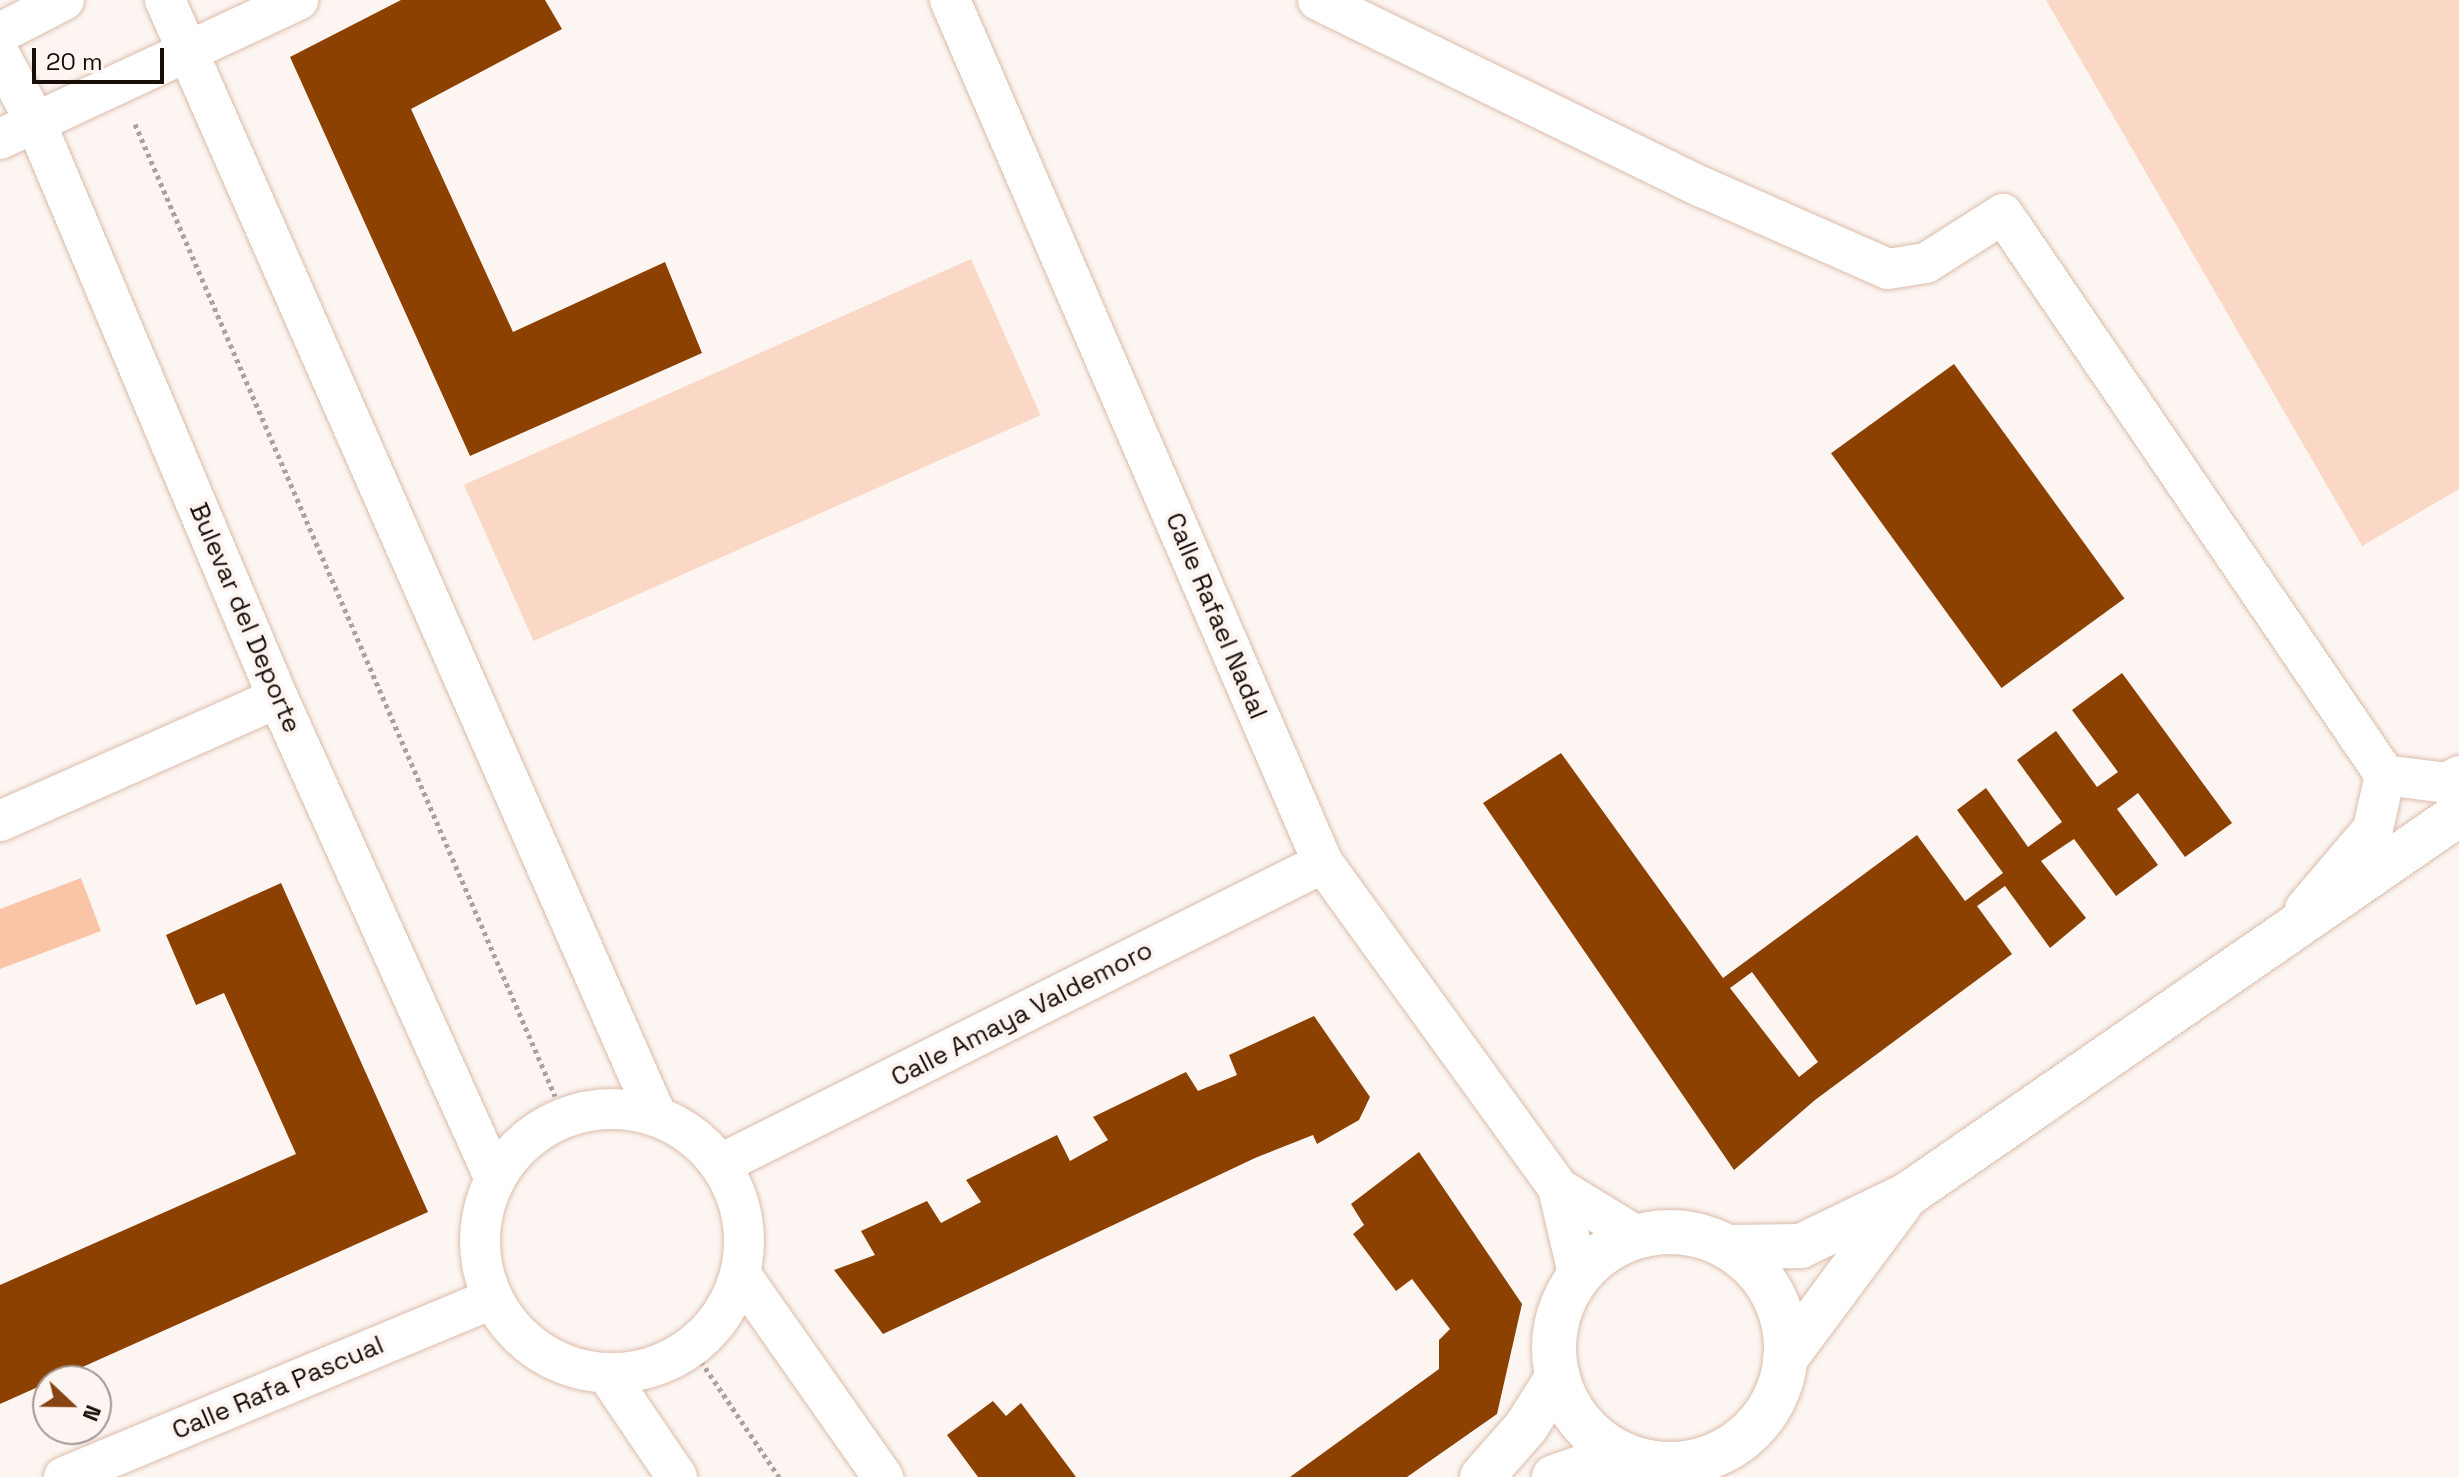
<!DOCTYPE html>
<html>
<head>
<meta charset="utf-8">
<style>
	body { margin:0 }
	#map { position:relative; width:2459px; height:1477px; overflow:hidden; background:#fcf5f1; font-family:"Space Grotesk",sans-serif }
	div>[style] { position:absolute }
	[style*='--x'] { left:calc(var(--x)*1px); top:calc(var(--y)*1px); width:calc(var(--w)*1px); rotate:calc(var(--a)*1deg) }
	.green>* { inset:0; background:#fad8c5; transform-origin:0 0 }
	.water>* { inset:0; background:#fac5a7 }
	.building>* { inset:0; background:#8d4101; transform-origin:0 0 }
	.path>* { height:5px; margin-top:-2.5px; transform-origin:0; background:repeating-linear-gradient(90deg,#aaa29d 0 4px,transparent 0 8px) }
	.roads { filter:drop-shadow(0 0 2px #dbbcaa) drop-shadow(0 0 2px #dbbcaa) }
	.street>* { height:40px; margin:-20px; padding:0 20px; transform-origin:20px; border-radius:20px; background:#fff }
	.street>.ring { margin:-20px; padding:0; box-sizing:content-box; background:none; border:40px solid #fff; border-radius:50% }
	.secondary>* { height:44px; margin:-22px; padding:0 22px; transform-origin:22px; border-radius:22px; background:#fff }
	.secondary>.ring { margin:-22px; padding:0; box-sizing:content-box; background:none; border:44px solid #fff; border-radius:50% }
	span { translate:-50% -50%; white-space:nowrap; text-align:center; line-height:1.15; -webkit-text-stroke:8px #fcf5f1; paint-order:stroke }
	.street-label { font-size:26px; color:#180d07 }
	.north { position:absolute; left:32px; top:1365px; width:80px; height:80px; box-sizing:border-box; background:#fcf5f1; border:2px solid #a19893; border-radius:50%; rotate:112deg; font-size:22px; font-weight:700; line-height:32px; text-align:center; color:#180d07 }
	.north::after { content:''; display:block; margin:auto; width:28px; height:36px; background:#864314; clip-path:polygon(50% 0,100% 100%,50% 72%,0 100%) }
	.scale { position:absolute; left:32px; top:48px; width:132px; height:36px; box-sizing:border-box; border:4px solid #180d07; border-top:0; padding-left:10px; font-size:24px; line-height:28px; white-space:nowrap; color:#180d07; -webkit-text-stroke:6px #fcf5f1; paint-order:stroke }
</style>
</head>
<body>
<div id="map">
	<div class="green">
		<div style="clip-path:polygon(2046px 0,2459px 0,2459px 489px,2362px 546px)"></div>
		<div style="left:971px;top:259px;width:171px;height:555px;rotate:66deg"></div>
	</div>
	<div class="water">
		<div style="clip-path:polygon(81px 878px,101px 931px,0 969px,0 909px)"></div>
	</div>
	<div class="building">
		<div style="clip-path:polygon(401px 0,545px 0,562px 29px,411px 109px,513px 332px,665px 262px,702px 353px,470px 456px,290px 57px)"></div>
		<div style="left:1954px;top:364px;width:290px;height:152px;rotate:54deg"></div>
		<div style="clip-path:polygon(evenodd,2122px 673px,2232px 823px,2185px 857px,2138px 793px,2117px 809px,2158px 865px,2116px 896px,2074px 839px,2041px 861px,2086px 918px,2050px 948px,2005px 886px,1977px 906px,2012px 954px,1815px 1100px,1734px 1170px,1483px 803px,1561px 753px,1723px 978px,1917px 835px,1965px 901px,2003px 873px,1957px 810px,1986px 788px,2028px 847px,2062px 822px,2017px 760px,2056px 731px,2097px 787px,2118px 772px,2072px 710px,2122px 673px,1752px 972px,1818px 1062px,1799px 1077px,1730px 988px,1752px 972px)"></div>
		<div style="clip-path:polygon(281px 883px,428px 1212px,0 1404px,0 1285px,296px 1154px,224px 993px,196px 1005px,166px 935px)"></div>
		<div style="clip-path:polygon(1314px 1016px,1370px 1097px,1359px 1120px,1317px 1144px,1313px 1135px,1255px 1158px,883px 1334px,834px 1270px,875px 1255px,861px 1231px,927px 1201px,941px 1223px,981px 1202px,966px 1180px,1057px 1135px,1070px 1161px,1108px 1140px,1093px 1117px,1186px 1072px,1198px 1091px,1237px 1075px,1229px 1055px)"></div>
		<div style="clip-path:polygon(1419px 1152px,1522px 1304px,1497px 1414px,1407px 1477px,1290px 1477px,1439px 1369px,1439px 1340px,1450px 1329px,1412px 1279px,1396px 1291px,1353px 1234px,1364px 1225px,1351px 1204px)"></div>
		<div style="clip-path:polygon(993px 1401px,1006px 1416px,1021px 1403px,1076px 1477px,978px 1477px,947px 1435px)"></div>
	</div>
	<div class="path">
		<div style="--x:135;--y:124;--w:1059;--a:66.63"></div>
		<div style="--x:692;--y:1348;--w:156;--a:56"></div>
	</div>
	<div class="roads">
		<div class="street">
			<div style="--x:165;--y:0;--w:1218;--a:66.23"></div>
			<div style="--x:950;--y:0;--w:940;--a:66.63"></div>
			<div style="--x:1323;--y:863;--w:401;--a:54.1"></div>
			<div style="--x:1558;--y:1188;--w:94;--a:31.5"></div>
			<div style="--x:1318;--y:0;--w:427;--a:26"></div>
			<div style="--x:1702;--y:187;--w:203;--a:23.8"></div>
			<div style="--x:1888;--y:269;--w:38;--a:-9"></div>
			<div style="--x:1926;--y:263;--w:91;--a:-32.5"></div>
			<div style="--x:2003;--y:214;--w:679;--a:55.75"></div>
			<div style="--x:2385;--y:775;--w:55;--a:102.5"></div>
			<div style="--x:2373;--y:829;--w:105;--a:130.4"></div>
			<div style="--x:0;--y:33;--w:72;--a:-27.3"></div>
			<div style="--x:0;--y:55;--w:75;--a:62.1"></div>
			<div style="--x:35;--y:121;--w:626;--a:67.16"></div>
			<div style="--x:278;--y:698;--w:528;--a:65.72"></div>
			<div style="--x:0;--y:139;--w:329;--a:-25"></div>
			<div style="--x:2385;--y:775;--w:63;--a:7.4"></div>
			<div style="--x:2447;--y:783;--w:14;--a:-30"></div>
			<div style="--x:0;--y:821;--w:304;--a:-23.9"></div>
			<div class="ring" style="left:480px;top:1109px;width:224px;height:224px"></div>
			<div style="--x:721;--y:1164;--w:673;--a:-26.57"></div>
			<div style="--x:1558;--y:1188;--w:88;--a:76.9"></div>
			<div style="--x:741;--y:1275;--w:247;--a:54.9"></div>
			<div style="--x:608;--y:1375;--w:123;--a:55.9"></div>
			<div style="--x:64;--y:1477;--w:464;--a:-22.6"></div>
		</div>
		<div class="secondary">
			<div class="ring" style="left:1554px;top:1232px;width:188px;height:188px"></div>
			<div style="--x:1731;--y:1247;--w:70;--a:-0.8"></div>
			<div style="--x:1801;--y:1246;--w:118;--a:-25.7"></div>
			<div style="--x:1907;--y:1195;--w:671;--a:-34.61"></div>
			<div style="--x:1785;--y:1359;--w:194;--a:-53.4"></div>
			<div style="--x:1482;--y:1477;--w:67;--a:-48.7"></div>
			<div style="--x:1526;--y:1427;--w:60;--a:-57.9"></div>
			<div style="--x:1554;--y:1477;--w:67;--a:-19.2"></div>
		</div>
	</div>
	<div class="street-label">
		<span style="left:1216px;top:616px;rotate:67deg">Calle Rafael Nadal</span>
		<span style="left:245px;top:618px;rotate:67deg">Bulevar del Deporte</span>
		<span style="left:1022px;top:1014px;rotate:-27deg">Calle Amaya Valdemoro</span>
		<span style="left:278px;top:1388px;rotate:-23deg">Calle Rafa Pascual</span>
	</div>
	<div class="north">N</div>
	<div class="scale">20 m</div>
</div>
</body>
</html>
